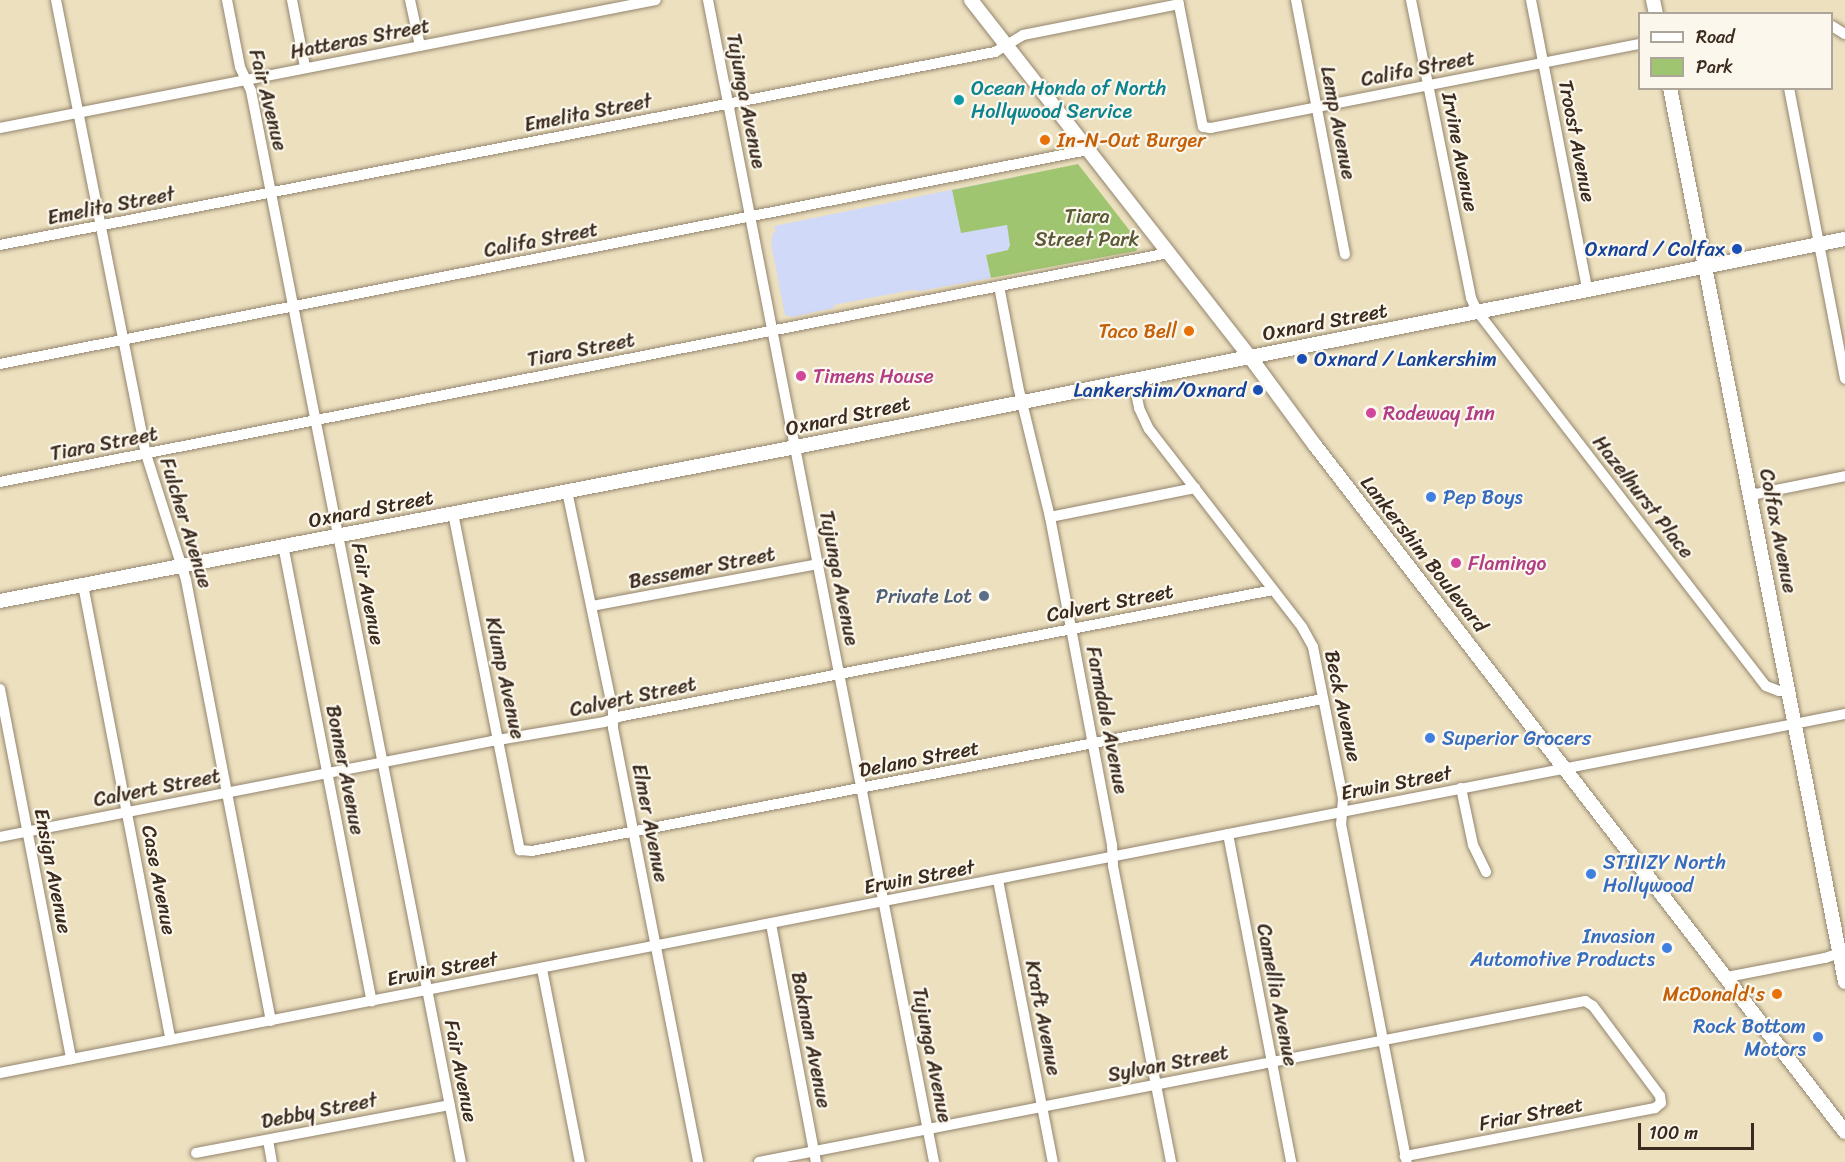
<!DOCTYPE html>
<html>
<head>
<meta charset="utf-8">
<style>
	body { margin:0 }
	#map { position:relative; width:1845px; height:1162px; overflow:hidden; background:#ece0bf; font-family:Sriracha,sans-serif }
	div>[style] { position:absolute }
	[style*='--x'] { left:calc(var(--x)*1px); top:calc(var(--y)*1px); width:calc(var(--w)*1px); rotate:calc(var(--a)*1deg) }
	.built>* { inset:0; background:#d1d9f9 }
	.green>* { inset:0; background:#a0c570 }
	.roads { filter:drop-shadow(0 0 2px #94856e) drop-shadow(0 0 2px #94856e) }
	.minor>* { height:10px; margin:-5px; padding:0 5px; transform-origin:5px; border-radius:5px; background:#fff }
	.major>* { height:14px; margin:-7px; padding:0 7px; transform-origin:7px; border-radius:7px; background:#fff }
	.dots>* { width:16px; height:16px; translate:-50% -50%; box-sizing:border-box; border:3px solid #fbf7ec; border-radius:50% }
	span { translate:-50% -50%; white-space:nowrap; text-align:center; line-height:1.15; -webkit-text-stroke:4.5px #fbf7ec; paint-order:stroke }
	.street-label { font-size:20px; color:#3b2a1e }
	.culture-label { font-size:20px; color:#0d838f }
	.left { translate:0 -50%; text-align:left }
	.food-label { font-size:20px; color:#c56008 }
	.right { translate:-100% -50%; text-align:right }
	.park-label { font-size:20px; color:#595837 }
	.transit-label { font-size:20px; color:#164399 }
	.hotel-label { font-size:20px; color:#b23c85 }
	.shop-label { font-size:20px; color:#366cbe }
	.service-label { font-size:20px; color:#4e5e75 }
	.legend { position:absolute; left:1638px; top:12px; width:195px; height:78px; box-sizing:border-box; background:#fbf7ec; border:2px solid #aea59a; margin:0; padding:8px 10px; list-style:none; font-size:18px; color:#3b2a1e }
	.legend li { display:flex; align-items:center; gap:12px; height:30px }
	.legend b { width:30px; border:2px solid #aea59a }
	.scale { position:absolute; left:1638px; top:1123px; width:116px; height:27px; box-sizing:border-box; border:3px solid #3b2a1e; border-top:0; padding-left:8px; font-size:18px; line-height:21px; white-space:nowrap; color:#3b2a1e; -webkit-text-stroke:4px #fbf7ec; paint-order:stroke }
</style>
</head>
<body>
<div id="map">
	<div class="built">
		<div style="clip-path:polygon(1049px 170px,1008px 250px,986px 255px,991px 278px,920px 291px,912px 290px,834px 305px,834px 308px,792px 317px,785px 315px,771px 243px,773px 233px,776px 232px,774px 226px)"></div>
	</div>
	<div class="green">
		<div style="clip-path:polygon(1078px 164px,1137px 240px,1139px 246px,1136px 251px,991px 278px,986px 255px,1008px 250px,1010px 245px,1007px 225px,961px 233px,952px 190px)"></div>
	</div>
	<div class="roads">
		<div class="minor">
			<div style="--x:56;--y:0;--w:463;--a:78.8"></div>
			<div style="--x:146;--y:454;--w:132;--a:72.4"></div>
			<div style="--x:186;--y:580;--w:449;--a:79.1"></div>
			<div style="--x:227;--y:0;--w:68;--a:79"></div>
			<div style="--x:240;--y:67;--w:26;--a:65"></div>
			<div style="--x:251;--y:91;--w:1091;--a:78.91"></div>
			<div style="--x:292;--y:0;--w:68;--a:79"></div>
			<div style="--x:410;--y:0;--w:47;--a:77.7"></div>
			<div style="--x:708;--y:0;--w:1184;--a:78.99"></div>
			<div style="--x:1178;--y:0;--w:129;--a:78.9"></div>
			<div style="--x:1203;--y:127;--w:8;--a:7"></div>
			<div style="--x:1211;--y:128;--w:437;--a:-11.1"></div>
			<div style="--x:1296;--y:0;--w:259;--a:79.1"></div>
			<div style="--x:1411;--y:0;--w:304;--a:78.6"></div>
			<div style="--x:1471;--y:298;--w:14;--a:65"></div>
			<div style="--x:1477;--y:311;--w:473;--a:52.4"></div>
			<div style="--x:1766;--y:686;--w:14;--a:21"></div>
			<div style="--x:1779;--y:691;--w:10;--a:0"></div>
			<div style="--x:1531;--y:0;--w:294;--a:79"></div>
			<div style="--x:1832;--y:26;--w:15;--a:32"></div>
			<div style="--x:1789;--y:88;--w:296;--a:79.1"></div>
			<div style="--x:0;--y:128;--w:668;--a:-11.04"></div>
			<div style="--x:0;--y:245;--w:1014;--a:-10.98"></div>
			<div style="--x:995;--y:52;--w:33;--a:-31"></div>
			<div style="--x:1023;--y:35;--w:159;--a:-11.2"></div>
			<div style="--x:999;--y:286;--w:102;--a:79.2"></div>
			<div style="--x:1018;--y:386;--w:135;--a:76.3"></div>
			<div style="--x:1050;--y:517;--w:334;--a:79.3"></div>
			<div style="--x:1112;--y:845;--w:21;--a:87"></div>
			<div style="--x:1113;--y:866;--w:302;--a:78.9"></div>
			<div style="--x:0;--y:364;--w:1109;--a:-11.13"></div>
			<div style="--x:1133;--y:379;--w:30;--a:78"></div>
			<div style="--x:1139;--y:408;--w:23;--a:65"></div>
			<div style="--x:1149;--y:429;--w:250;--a:52.3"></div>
			<div style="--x:1302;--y:627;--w:23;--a:61"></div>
			<div style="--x:1313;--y:647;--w:154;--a:78.8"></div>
			<div style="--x:1343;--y:798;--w:26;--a:94"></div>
			<div style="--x:1341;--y:824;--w:344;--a:79"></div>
			<div style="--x:0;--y:482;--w:1190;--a:-11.09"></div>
			<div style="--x:567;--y:491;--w:225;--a:78.2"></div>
			<div style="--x:613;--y:711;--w:17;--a:90"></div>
			<div style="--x:613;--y:728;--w:442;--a:78.9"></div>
			<div style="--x:1751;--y:495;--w:96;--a:-11.4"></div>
			<div style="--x:453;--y:513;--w:344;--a:78.8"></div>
			<div style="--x:520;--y:850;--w:12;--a:5"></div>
			<div style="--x:532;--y:851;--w:805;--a:-10.88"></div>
			<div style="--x:1050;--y:517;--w:148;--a:-11.3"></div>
			<div style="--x:283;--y:545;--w:465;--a:79"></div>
			<div style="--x:83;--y:585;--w:463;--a:79.1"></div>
			<div style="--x:592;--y:606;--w:230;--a:-10.5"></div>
			<div style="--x:0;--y:689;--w:377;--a:79.1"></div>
			<div style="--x:1461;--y:788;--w:58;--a:78.1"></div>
			<div style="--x:1473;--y:845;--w:30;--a:64"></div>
			<div style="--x:1228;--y:834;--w:334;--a:79.1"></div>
			<div style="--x:0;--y:837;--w:501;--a:-11.04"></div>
			<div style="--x:492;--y:741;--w:114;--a:-9.6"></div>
			<div style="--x:604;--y:722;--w:20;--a:-18"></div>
			<div style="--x:623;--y:716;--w:662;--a:-10.97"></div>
			<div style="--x:998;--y:880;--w:287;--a:79"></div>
			<div style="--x:771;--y:924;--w:242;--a:79.3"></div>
			<div style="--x:542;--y:969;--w:197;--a:78.9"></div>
			<div style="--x:1727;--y:977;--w:100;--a:-11"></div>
			<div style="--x:1825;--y:958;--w:21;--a:-19"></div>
			<div style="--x:0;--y:1073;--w:1880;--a:-11.01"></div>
			<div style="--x:268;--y:1140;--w:22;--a:80"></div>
			<div style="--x:196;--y:1153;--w:258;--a:-10.7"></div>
			<div style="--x:759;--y:1162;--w:842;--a:-11.03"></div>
			<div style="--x:1585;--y:1001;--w:9;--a:32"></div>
			<div style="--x:1593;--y:1006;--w:112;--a:53.3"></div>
			<div style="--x:1660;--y:1096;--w:7;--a:82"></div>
			<div style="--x:1661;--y:1103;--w:8;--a:140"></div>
			<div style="--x:1655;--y:1108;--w:255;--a:169.1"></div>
		</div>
		<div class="major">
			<div style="--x:971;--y:0;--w:453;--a:52"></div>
			<div style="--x:1250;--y:357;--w:108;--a:53.7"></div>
			<div style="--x:1314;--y:444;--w:869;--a:52.34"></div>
			<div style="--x:1653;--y:0;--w:14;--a:78"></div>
			<div style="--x:1670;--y:88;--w:911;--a:78.92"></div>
			<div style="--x:0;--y:601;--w:811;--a:-10.95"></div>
			<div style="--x:796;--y:447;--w:1069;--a:-11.22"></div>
		</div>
	</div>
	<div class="dots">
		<div style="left:959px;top:100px;background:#0f9aa8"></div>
		<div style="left:1045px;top:140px;background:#e8710a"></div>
		<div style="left:1737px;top:249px;background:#1a4fb4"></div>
		<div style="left:1189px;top:331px;background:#e8710a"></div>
		<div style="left:1302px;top:359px;background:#1a4fb4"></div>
		<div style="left:801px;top:376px;background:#d1479c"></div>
		<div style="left:1258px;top:390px;background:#1a4fb4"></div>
		<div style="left:1371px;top:413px;background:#d1479c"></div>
		<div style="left:1431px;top:497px;background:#3f7fe0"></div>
		<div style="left:1456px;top:563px;background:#d1479c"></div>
		<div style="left:984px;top:596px;background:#5c6f8a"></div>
		<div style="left:1430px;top:738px;background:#3f7fe0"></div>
		<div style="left:1591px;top:874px;background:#3f7fe0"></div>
		<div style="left:1667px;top:948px;background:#3f7fe0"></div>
		<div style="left:1777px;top:994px;background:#e8710a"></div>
		<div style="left:1818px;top:1037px;background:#3f7fe0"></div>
	</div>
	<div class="street-label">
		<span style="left:360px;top:39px;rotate:-11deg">Hatteras Street</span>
		<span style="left:1418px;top:69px;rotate:-11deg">Califa Street</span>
		<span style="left:268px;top:100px;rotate:76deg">Fair Avenue</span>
		<span style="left:746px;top:101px;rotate:79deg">Tujunga Avenue</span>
		<span style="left:588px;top:113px;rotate:-11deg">Emelita Street</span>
		<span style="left:1338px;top:123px;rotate:79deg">Lemp Avenue</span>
		<span style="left:1577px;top:141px;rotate:79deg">Troost Avenue</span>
		<span style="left:1460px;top:152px;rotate:79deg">Irvine Avenue</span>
		<span style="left:111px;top:206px;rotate:-11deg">Emelita Street</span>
		<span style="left:541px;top:240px;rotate:-11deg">Califa Street</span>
		<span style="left:1325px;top:322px;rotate:-11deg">Oxnard Street</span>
		<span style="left:581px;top:350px;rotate:-11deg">Tiara Street</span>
		<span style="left:848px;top:416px;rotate:-12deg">Oxnard Street</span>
		<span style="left:104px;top:444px;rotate:-11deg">Tiara Street</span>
		<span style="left:1643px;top:497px;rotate:52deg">Hazelhurst Place</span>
		<span style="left:371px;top:509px;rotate:-11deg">Oxnard Street</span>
		<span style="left:186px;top:523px;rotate:73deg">Fulcher Avenue</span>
		<span style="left:1778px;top:531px;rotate:79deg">Colfax Avenue</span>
		<span style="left:1424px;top:554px;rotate:52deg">Lankershim Boulevard</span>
		<span style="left:702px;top:568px;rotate:-11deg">Bessemer Street</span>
		<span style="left:839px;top:578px;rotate:79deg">Tujunga Avenue</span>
		<span style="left:368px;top:594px;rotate:79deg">Fair Avenue</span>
		<span style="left:1110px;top:603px;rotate:-11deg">Calvert Street</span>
		<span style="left:505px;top:678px;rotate:78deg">Klump Avenue</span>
		<span style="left:633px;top:697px;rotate:-12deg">Calvert Street</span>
		<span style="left:1343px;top:706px;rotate:78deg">Beck Avenue</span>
		<span style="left:1107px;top:720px;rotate:79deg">Farmdale Avenue</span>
		<span style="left:919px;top:759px;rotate:-11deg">Delano Street</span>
		<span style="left:345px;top:770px;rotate:79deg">Bonner Avenue</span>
		<span style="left:1396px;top:783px;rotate:-11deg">Erwin Street</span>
		<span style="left:157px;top:788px;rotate:-11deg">Calvert Street</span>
		<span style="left:650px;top:823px;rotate:79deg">Elmer Avenue</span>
		<span style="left:53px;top:871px;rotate:79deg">Ensign Avenue</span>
		<span style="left:919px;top:877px;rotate:-11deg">Erwin Street</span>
		<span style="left:159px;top:880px;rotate:79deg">Case Avenue</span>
		<span style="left:442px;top:969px;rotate:-11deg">Erwin Street</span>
		<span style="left:1277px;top:995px;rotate:79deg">Camellia Avenue</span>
		<span style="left:1043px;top:1018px;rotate:79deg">Kraft Avenue</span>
		<span style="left:811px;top:1040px;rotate:79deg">Bakman Avenue</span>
		<span style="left:932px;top:1055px;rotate:79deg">Tujunga Avenue</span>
		<span style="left:1168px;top:1064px;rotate:-11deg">Sylvan Street</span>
		<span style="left:461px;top:1071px;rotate:79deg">Fair Avenue</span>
		<span style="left:319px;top:1111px;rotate:-11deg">Debby Street</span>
		<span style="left:1531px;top:1114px;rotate:-11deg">Friar Street</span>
	</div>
	<div class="culture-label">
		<span class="left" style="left:971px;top:100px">Ocean Honda of North<br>Hollywood Service</span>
	</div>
	<div class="food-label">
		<span class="left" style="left:1057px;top:140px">In-N-Out Burger</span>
		<span class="right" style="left:1177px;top:331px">Taco Bell</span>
		<span class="right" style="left:1765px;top:994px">McDonald's</span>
	</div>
	<div class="park-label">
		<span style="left:1087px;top:228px">Tiara<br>Street Park</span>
	</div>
	<div class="transit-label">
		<span class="right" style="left:1725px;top:249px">Oxnard / Colfax</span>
		<span class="left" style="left:1314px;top:359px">Oxnard / Lankershim</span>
		<span class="right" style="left:1246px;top:390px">Lankershim/Oxnard</span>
	</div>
	<div class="hotel-label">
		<span class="left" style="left:813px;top:376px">Timens House</span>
		<span class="left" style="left:1383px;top:413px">Rodeway Inn</span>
		<span class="left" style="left:1468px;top:563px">Flamingo</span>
	</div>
	<div class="shop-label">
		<span class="left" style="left:1443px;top:497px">Pep Boys</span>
		<span class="left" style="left:1442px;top:738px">Superior Grocers</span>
		<span class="left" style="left:1603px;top:874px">STIIIZY North<br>Hollywood</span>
		<span class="right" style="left:1655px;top:948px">Invasion<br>Automotive Products</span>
		<span class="right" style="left:1806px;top:1038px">Rock Bottom<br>Motors</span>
	</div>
	<div class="service-label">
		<span class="right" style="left:972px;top:596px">Private Lot</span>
	</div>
	<ul class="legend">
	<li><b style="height:8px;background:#fff"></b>Road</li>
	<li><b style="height:16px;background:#a0c570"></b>Park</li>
	</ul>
	<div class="scale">100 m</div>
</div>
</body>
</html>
